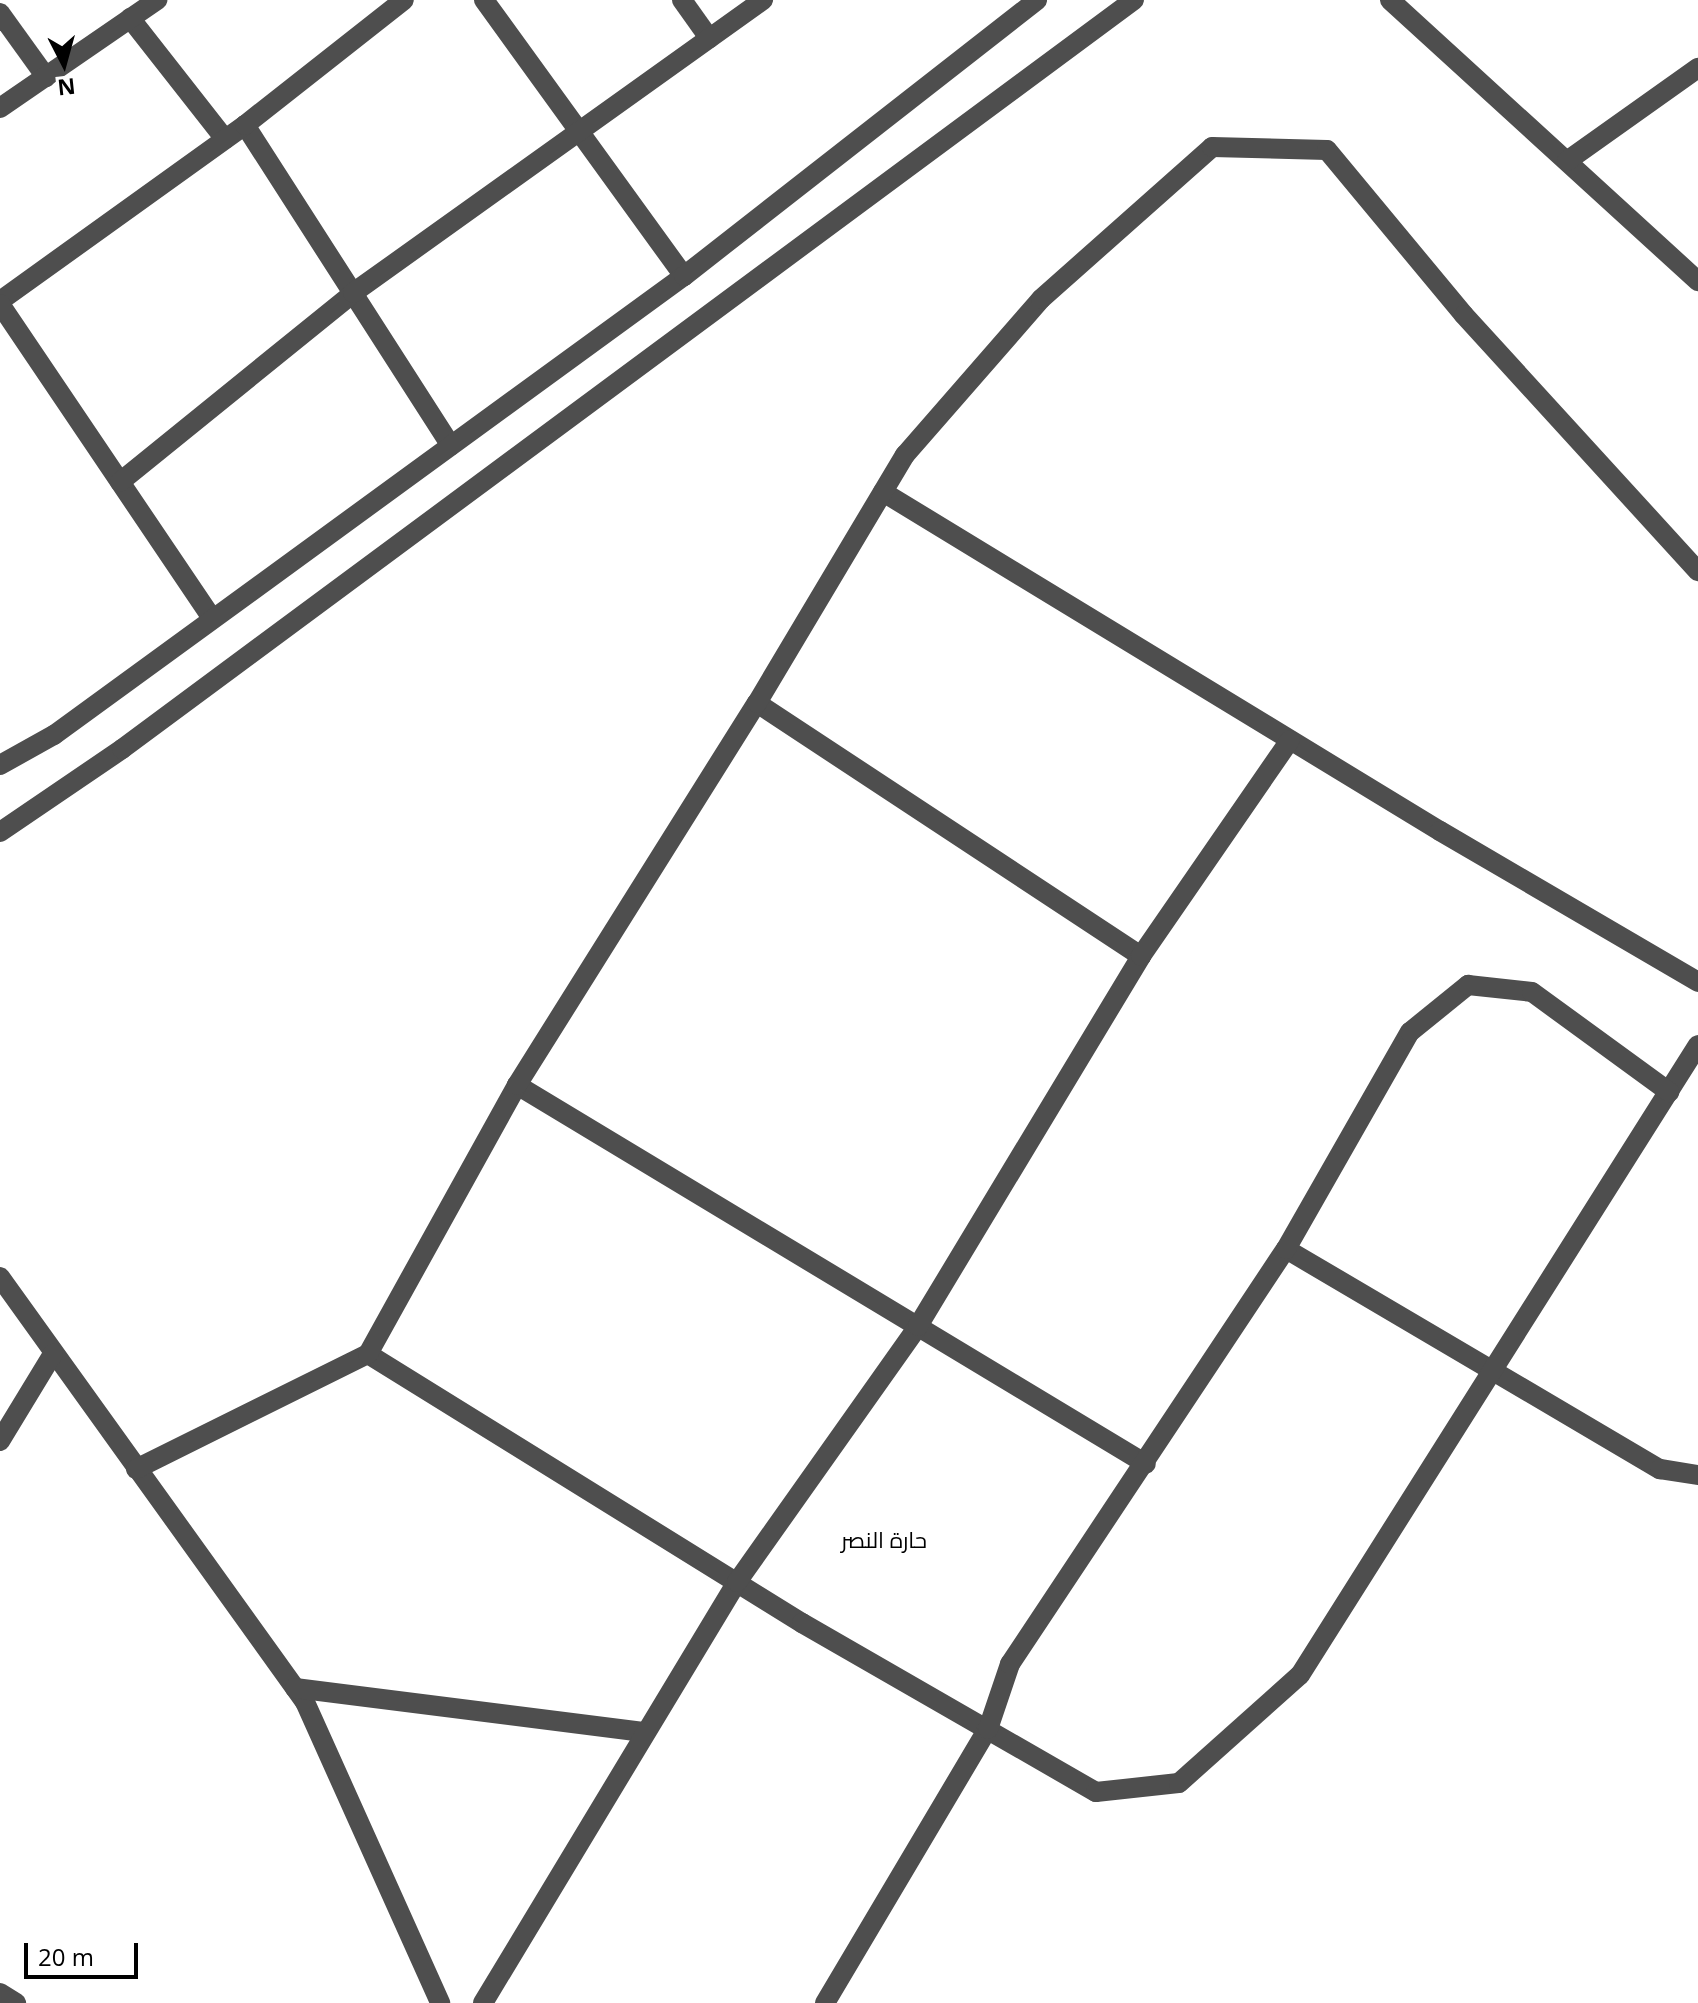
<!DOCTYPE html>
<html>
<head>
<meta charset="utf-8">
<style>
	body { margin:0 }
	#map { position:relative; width:1698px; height:2003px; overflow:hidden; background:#fff; font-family:"Open Sans",Cairo,sans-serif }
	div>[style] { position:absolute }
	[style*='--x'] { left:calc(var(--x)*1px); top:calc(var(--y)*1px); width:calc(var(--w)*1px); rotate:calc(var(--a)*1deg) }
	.minor>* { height:20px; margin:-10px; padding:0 10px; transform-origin:10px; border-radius:10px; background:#4e4e4e }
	span { translate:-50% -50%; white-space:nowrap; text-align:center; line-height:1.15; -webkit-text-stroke:6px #fff; paint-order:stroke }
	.neighbourhood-label { font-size:22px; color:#000 }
	.north { position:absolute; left:24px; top:24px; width:80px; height:80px; -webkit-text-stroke:6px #fff; paint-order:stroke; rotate:174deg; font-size:22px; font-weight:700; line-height:32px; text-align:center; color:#000 }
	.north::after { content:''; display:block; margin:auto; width:28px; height:36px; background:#000; clip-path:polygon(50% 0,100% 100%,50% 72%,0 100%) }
	.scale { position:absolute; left:24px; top:1943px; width:114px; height:36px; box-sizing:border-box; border:4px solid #000; border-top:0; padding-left:10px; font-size:24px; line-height:28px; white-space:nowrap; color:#000; -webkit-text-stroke:6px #fff; paint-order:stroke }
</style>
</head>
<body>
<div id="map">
	<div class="minor">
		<div style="--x:484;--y:0;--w:341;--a:54.1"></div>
		<div style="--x:682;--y:0;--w:47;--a:54.6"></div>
		<div style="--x:1390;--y:0;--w:417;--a:42.4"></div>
		<div style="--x:0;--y:13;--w:79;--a:54.3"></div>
		<div style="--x:130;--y:18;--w:154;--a:51.9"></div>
		<div style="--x:0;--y:108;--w:191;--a:-34.5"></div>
		<div style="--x:245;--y:125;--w:381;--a:57.3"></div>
		<div style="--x:1567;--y:161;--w:161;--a:-35.4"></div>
		<div style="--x:0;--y:301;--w:302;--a:-35.7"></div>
		<div style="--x:245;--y:125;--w:202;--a:-38.2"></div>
		<div style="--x:0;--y:304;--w:379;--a:56"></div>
		<div style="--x:120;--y:482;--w:300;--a:-39"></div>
		<div style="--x:353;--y:293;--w:504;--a:-35.55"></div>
		<div style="--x:883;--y:492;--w:652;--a:31.33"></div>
		<div style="--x:1440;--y:831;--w:299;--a:30.3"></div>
		<div style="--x:757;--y:703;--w:460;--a:33.4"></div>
		<div style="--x:0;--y:765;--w:62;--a:-29.1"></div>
		<div style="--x:54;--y:735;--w:779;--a:-36.08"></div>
		<div style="--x:684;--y:276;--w:448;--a:-38"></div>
		<div style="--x:0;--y:832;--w:148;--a:-34.2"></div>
		<div style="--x:122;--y:749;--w:1259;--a:-36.51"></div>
		<div style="--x:517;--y:1085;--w:734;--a:31.07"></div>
		<div style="--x:1286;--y:1249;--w:434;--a:30.5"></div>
		<div style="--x:1660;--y:1469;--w:38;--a:9"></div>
		<div style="--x:0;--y:1277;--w:523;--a:54.33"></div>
		<div style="--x:305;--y:1702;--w:330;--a:65.8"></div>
		<div style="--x:368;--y:1354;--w:511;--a:31.79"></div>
		<div style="--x:802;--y:1623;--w:339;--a:29.9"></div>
		<div style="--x:1096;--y:1792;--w:83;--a:-6.2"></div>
		<div style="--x:1179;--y:1783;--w:162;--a:-41.8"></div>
		<div style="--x:1300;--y:1675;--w:745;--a:-57.72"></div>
		<div style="--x:0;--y:1441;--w:102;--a:-58.7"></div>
		<div style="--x:136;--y:1469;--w:259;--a:-26.4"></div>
		<div style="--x:368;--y:1354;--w:308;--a:-61"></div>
		<div style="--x:517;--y:1085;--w:451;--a:-57.9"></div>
		<div style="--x:757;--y:703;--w:289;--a:-59.2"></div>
		<div style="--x:905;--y:455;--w:207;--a:-48.9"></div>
		<div style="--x:1041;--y:299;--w:229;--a:-41.6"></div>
		<div style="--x:1212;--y:147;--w:115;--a:1.5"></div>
		<div style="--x:1327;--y:150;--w:214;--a:50.3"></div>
		<div style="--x:1464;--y:315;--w:347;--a:47.6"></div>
		<div style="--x:295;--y:1688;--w:353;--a:7.2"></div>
		<div style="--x:0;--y:1993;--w:19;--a:32"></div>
		<div style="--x:483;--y:2003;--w:492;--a:-58.9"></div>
		<div style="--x:737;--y:1582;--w:314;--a:-54.7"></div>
		<div style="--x:918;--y:1326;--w:432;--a:-58.9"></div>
		<div style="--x:1141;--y:956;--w:262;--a:-55.4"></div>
		<div style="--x:825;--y:2003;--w:319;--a:-59.3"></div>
		<div style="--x:988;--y:1729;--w:69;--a:-71.3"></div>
		<div style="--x:1010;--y:1664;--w:498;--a:-56.4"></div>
		<div style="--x:1286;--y:1249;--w:250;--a:-60.3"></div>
		<div style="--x:1410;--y:1032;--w:75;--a:-39"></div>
		<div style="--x:1468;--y:985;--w:64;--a:6.2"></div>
		<div style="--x:1532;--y:992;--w:170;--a:36.1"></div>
	</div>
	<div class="neighbourhood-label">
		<span style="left:884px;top:1540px">حارة النصر</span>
	</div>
	<div class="north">N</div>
	<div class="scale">20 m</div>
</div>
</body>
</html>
